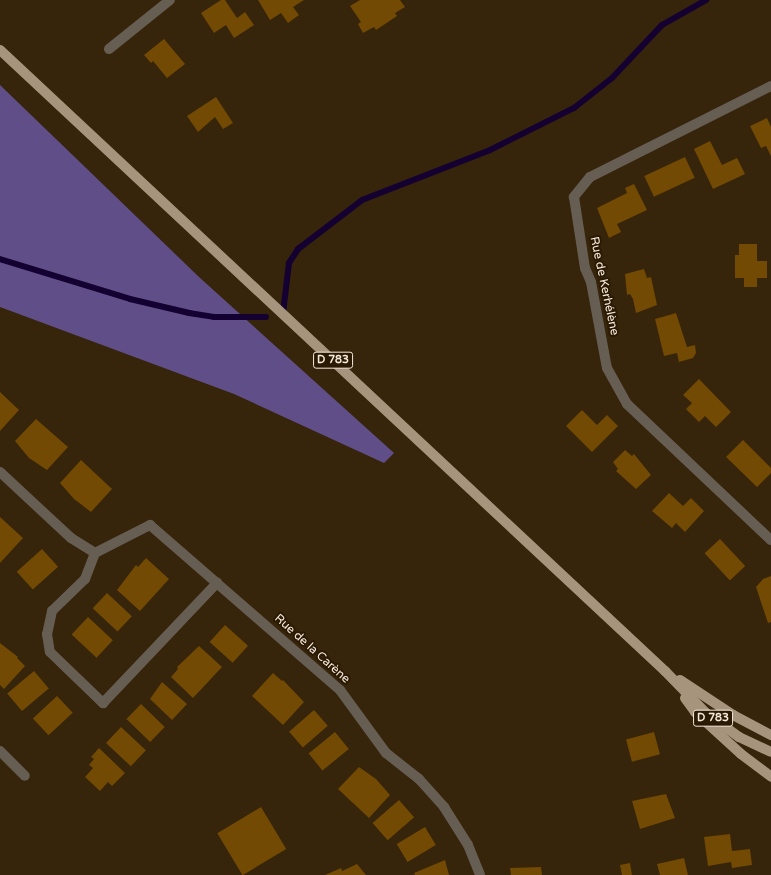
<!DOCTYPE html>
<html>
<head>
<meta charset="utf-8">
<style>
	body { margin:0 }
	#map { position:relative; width:771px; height:875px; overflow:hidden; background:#36240b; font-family:"Varela Round",sans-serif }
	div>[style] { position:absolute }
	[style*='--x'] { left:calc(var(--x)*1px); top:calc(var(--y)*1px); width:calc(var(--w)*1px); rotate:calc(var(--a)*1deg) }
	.forest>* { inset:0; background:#604e88 }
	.stream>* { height:6px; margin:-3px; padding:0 3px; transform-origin:3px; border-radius:3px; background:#140031 }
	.building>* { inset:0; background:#724a03; transform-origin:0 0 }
	.minor>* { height:10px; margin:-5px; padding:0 5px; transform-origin:5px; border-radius:5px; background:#675e53 }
	.major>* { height:10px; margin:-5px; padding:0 5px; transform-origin:5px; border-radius:5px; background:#a6947d }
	span { translate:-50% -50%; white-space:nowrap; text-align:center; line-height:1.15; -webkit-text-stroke:4px #2b1a03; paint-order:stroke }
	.shield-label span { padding:1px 3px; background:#2b1a03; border:1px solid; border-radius:3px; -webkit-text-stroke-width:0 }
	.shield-label { font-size:11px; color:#f6eadc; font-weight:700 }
	.street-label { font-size:12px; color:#f6eadc }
</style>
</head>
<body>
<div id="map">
	<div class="forest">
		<div style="clip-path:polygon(0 85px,199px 277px,394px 453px,384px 463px,234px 394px,0 307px)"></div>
	</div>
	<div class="stream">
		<div style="--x:0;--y:259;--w:136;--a:17.1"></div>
		<div style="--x:130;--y:299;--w:61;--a:13.3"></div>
		<div style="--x:189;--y:313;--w:25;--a:9"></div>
		<div style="--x:214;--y:317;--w:52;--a:0"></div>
		<div style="--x:283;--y:313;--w:50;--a:-83.2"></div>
		<div style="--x:289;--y:263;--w:17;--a:-57"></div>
		<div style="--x:298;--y:249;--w:81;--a:-37.4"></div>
		<div style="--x:362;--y:200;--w:137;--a:-21.3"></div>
		<div style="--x:490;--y:150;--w:94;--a:-26.6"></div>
		<div style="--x:574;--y:108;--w:48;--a:-38.3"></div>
		<div style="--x:612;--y:78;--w:73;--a:-46.7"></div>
		<div style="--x:662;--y:25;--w:51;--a:-29.6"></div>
	</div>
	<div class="building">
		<div style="clip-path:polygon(221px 0,225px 0,237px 18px,245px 12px,254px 25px,234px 38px,226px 25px,214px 33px,201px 13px)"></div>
		<div style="clip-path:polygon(258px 0,304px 0,293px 7px,299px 15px,288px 23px,281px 13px,270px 20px)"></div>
		<div style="clip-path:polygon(360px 0,400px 0,405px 7px,395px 13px,397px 16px,376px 30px,374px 27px,363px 33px,358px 24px,361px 22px,350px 6px)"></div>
		<div style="clip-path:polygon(164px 39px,185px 64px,167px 78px,153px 61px,151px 63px,144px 55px)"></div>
		<div style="clip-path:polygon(216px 97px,233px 123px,223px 129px,215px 117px,198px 132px,187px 116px)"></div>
		<div style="clip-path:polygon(767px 118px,771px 127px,771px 156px,766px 146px,761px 148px,750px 126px)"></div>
		<div style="clip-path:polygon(710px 141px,722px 165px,737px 158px,745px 174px,713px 189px,694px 149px)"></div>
		<div style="left:685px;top:157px;width:23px;height:45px;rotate:65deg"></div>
		<div style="clip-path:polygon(634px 184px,647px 210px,617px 224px,621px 232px,609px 238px,597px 208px,627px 193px,625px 188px)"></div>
		<div style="clip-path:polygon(739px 244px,757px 244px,757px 261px,767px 261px,767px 278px,757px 278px,757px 287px,744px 287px,744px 278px,735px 278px,735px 255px,739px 255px)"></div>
		<div style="clip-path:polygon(644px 269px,647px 278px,651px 277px,657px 305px,636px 313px,633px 299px,630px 294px,627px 295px,625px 274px)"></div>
		<div style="clip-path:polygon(676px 313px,687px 347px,695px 345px,696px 353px,693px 358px,679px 362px,677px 353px,664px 356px,655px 319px)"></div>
		<div style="clip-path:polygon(699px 379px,731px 412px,716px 427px,705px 416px,699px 422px,686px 409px,692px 403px,683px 395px)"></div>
		<div style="clip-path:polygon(0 392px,19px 410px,0 431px)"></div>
		<div style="clip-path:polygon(582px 410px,597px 425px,607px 415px,618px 426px,592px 452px,566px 426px)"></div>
		<div style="clip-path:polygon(36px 419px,68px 447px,47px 470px,29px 458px,15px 441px)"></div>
		<div style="clip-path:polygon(743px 440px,771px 468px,771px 473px,757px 487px,726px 457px)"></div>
		<div style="clip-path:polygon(625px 450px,632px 456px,634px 454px,651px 475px,636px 489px,616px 471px,618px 469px,613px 462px)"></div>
		<div style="clip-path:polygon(81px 460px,112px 489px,91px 512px,74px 499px,60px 483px)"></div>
		<div style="clip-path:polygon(669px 493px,683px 506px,691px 498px,704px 511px,685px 532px,676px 523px,672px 528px,652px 511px)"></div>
		<div style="clip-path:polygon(0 517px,23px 538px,0 563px)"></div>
		<div style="left:720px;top:539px;width:37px;height:21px;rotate:47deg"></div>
		<div style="left:42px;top:549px;width:24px;height:34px;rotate:48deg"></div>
		<div style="clip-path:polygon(146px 558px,169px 579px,140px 611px,117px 590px,136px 565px,138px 567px)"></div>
		<div style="clip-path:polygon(771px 576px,771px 622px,768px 623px,756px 587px,763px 579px)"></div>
		<div style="left:107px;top:593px;width:34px;height:21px;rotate:43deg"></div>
		<div style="left:88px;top:617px;width:34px;height:24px;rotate:43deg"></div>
		<div style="left:225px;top:625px;width:31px;height:23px;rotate:42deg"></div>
		<div style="clip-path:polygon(0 643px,18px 657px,17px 658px,25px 666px,4px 689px,0 685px)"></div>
		<div style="clip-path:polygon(199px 646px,222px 667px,193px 698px,171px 677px,178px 669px,177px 667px)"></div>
		<div style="left:34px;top:671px;width:23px;height:35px;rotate:50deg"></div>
		<div style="clip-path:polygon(273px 673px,282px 681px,283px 680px,304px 702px,283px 725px,252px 696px)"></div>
		<div style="clip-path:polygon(162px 682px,187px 704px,172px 720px,150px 699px)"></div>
		<div style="left:57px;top:696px;width:23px;height:33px;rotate:47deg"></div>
		<div style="left:141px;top:704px;width:33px;height:21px;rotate:44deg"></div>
		<div style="left:314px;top:710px;width:21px;height:33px;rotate:49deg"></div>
		<div style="left:121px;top:727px;width:34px;height:22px;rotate:43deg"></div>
		<div style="left:335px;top:732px;width:22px;height:34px;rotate:51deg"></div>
		<div style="left:654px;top:732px;width:23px;height:29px;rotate:75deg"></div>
		<div style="clip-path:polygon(99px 748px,125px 773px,112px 786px,108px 782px,100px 791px,85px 777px,93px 768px,89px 765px,94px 759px,91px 757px)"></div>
		<div style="clip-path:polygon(359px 767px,376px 779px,390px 795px,369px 818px,338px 789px)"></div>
		<div style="clip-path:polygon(666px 794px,675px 818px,640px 829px,632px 801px)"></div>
		<div style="left:399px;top:800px;width:23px;height:35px;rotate:49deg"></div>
		<div style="left:261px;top:807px;width:49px;height:51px;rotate:59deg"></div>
		<div style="left:425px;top:827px;width:21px;height:33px;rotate:59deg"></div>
		<div style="clip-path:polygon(730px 834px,732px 851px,750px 849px,752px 865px,732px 868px,731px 862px,708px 866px,704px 837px)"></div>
		<div style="clip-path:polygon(684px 858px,688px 875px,660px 875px,657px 864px)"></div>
		<div style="clip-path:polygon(445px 860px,449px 875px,415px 875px,414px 873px)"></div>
		<div style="clip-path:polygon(630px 863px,632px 875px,622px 875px,620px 865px)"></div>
		<div style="clip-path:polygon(357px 864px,366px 875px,325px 875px,341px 868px,342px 871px)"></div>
		<div style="clip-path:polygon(541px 867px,542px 875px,511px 875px,510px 868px)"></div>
	</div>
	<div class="minor">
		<div style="--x:109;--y:49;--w:78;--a:-38.8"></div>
		<div style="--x:771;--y:86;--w:203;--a:153.3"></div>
		<div style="--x:590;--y:177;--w:26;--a:129"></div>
		<div style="--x:574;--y:197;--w:72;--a:81.2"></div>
		<div style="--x:585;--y:268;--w:15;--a:67"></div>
		<div style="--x:591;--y:282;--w:87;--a:79.5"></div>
		<div style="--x:607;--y:368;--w:41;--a:60.9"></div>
		<div style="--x:627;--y:404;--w:198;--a:43.4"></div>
		<div style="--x:0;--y:472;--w:97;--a:42.9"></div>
		<div style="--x:71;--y:538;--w:28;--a:32"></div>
		<div style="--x:95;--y:553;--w:62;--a:-27"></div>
		<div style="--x:150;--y:525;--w:252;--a:41"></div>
		<div style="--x:340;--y:690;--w:78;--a:53.9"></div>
		<div style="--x:386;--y:753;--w:42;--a:38.2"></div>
		<div style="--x:419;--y:779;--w:38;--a:48"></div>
		<div style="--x:444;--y:807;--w:45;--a:57.7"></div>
		<div style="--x:468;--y:845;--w:32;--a:68"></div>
		<div style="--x:95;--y:553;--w:28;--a:111"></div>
		<div style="--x:85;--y:579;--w:46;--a:135.9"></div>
		<div style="--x:52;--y:611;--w:24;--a:102"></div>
		<div style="--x:47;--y:634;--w:18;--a:81"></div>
		<div style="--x:50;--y:652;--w:74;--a:43.9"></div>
		<div style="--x:103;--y:703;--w:166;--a:-46.5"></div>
		<div style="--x:0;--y:751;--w:35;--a:45"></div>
	</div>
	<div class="major">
		<div style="--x:0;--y:50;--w:910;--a:43.04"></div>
		<div style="--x:665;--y:671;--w:59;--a:45.7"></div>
		<div style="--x:706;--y:713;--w:41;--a:36"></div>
		<div style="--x:739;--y:737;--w:35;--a:25"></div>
		<div style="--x:680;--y:680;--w:64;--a:33.4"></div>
		<div style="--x:733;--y:715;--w:43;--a:27.8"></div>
		<div style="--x:685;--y:698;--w:17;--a:54"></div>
		<div style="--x:695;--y:712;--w:62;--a:42.4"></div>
		<div style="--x:741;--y:754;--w:38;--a:37"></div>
	</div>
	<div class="shield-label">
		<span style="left:333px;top:360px">D 783</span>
		<span style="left:713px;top:718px">D 783</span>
	</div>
	<div class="street-label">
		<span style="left:604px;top:286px;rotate:78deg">Rue de Kerhélène</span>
		<span style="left:312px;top:649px;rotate:42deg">Rue de la Carène</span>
	</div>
</div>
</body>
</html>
